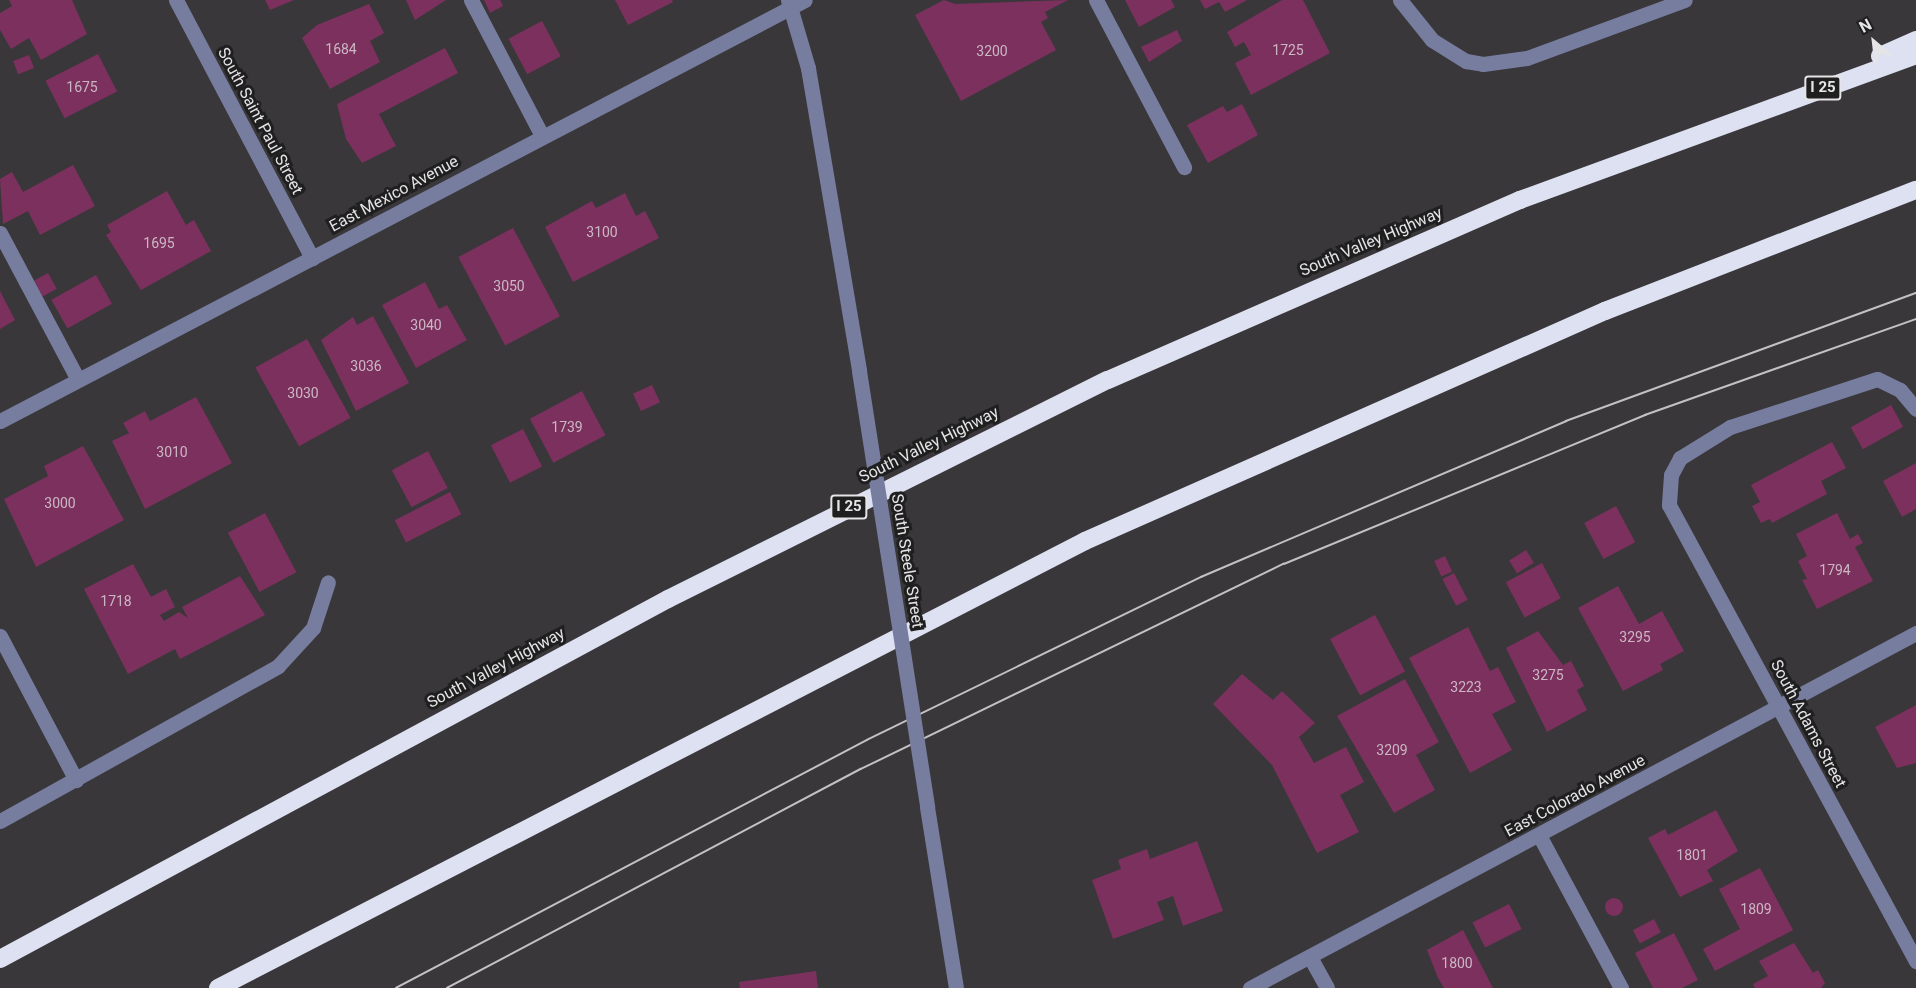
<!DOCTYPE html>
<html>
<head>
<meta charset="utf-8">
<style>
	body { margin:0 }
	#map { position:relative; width:1916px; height:988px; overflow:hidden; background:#39373a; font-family:Roboto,sans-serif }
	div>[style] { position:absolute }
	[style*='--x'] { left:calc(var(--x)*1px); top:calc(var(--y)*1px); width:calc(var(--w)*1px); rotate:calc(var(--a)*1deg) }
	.building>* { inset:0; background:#7c305d; transform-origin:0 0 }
	.round { border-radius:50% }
	.minor>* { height:15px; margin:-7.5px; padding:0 7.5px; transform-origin:7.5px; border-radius:7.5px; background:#777d9f }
	.highway>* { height:18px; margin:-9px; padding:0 9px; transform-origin:9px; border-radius:9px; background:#dee1f2 }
	.tram>* { height:1.5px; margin:-0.75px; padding:0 0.75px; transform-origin:0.75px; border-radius:0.75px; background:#c3c1c4 }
	.minor-bridge>* { height:15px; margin:-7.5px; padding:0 7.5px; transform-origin:7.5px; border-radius:7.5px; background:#777d9f }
	span { translate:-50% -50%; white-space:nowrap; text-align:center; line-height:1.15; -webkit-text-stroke:6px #201f20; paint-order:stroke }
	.number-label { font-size:14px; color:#cbb7c4 }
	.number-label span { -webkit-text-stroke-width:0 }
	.shield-label span { padding:2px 4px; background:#201f20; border:2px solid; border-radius:4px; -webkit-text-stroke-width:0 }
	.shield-label { font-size:15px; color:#e5e4e6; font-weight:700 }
	.street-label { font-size:16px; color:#e5e4e6 }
	.north { position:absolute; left:1844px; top:12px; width:60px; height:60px; -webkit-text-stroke:4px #201f20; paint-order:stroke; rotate:332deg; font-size:16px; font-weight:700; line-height:24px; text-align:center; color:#e5e4e6 }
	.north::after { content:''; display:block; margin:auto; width:21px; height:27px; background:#e5e4e6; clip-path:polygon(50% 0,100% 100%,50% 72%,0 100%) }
</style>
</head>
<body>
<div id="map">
	<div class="building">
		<div style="clip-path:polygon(9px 0,72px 0,87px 34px,41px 60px,29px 38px,11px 49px,0 30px,0 13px,12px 6px)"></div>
		<div style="clip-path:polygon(265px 0,294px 0,270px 10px)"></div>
		<div style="clip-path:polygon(406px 0,446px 0,415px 20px)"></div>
		<div style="clip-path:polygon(484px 0,500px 0,503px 6px,490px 13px)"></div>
		<div style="clip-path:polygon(615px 0,672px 0,673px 2px,628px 25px)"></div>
		<div style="clip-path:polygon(944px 0,955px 4px,1068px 0,1045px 12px,1048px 18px,1041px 22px,1056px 50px,961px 101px,915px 15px)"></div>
		<div style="clip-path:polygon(1125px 0,1171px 0,1175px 7px,1139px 27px)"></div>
		<div style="clip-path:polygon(1200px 0,1247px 0,1225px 12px,1219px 2px,1205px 9px)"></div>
		<div style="clip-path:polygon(1282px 0,1303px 0,1330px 53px,1251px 95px,1235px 63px,1251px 55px,1244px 42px,1235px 47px,1227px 32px)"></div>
		<div style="clip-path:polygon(369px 4px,384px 33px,370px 41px,380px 62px,330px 89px,302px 38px,317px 25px)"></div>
		<div style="left:542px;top:21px;width:40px;height:38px;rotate:62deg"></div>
		<div style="clip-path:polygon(1177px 30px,1182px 41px,1149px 62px,1141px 47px)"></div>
		<div style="clip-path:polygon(445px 48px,458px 73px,379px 114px,396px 146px,362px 163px,346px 139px,337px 104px)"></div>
		<div style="left:98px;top:54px;width:42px;height:59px;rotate:63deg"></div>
		<div style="left:29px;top:55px;width:14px;height:17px;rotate:69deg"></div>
		<div style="clip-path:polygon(1242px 104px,1258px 135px,1208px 163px,1187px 125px,1223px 106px,1227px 112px)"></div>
		<div style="clip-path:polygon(73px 165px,95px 206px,40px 235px,28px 211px,3px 224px,0 179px,12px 172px,23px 192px)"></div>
		<div style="clip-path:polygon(167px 191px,186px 225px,194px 220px,211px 251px,141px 290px,106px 235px,111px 232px,107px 225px)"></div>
		<div style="clip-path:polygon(625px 193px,636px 216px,645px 211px,659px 238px,573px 282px,545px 227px,592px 201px,596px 208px)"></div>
		<div style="left:513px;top:228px;width:100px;height:62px;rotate:62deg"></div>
		<div style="left:48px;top:273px;width:18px;height:16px;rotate:61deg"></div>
		<div style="left:96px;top:275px;width:33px;height:51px;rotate:61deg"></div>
		<div style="clip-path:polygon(425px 282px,439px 309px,447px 305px,467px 340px,416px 368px,382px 305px)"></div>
		<div style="clip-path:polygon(0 291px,15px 320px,0 329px)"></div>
		<div style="clip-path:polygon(373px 316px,409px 383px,356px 411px,321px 340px,353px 317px,357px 325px)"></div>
		<div style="left:307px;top:339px;width:90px;height:59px;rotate:61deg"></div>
		<div style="left:652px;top:385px;width:19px;height:21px;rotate:65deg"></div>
		<div style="left:582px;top:391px;width:50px;height:59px;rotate:62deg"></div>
		<div style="clip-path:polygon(196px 397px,232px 463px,145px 509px,112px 441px,129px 433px,123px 423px,145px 411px,150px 421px)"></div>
		<div style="left:1891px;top:405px;width:25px;height:46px;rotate:61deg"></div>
		<div style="left:523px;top:429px;width:42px;height:36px;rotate:63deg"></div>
		<div style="clip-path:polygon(1832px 442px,1846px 468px,1821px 481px,1827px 494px,1772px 523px,1770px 519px,1761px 523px,1752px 506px,1760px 502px,1751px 485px)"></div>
		<div style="clip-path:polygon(83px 446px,124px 520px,36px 567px,4px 499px,48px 476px,44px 466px)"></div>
		<div style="left:428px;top:451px;width:42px;height:41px;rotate:62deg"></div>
		<div style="clip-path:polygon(1916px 463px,1916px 509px,1902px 517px,1883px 481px)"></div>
		<div style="left:450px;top:492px;width:25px;height:62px;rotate:63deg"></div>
		<div style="left:1616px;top:506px;width:41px;height:36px;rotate:62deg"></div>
		<div style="left:265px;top:513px;width:67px;height:42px;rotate:62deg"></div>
		<div style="clip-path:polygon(1837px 513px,1850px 539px,1858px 534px,1863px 543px,1855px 547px,1873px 581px,1817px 609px,1802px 580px,1807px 579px,1798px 561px,1807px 556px,1796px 534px)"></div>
		<div style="left:1526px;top:550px;width:15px;height:20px;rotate:58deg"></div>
		<div style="left:1445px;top:556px;width:17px;height:12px;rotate:65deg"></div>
		<div style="left:1542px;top:563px;width:40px;height:41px;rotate:62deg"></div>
		<div style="clip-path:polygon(133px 564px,151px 597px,166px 589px,175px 607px,160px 615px,164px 621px,179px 612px,188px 618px,182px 607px,240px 576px,265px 615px,180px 659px,175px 649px,128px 674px,84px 589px)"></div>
		<div style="left:1454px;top:573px;width:30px;height:13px;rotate:63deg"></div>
		<div style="clip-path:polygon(1618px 586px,1639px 624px,1662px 611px,1684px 651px,1660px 664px,1663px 670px,1623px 691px,1578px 608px)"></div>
		<div style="left:1375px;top:615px;width:64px;height:51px;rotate:62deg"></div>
		<div style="clip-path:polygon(1468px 627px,1490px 671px,1498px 667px,1516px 702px,1492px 714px,1512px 750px,1470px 773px,1409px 658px)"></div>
		<div style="clip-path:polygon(1538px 631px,1563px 665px,1571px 661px,1584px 686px,1577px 690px,1587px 710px,1547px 732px,1506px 648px)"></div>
		<div style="clip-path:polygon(1242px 674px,1273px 700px,1282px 691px,1315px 723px,1299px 737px,1314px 763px,1346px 747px,1364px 782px,1340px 795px,1359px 832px,1317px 853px,1272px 765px,1213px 704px)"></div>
		<div style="clip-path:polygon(1405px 679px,1439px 742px,1416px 755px,1435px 790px,1394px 813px,1337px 716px)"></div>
		<div style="clip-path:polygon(1916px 705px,1916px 763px,1897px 768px,1875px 727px)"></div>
		<div style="clip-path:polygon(1716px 810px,1738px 851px,1707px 870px,1713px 881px,1680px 897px,1648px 838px,1665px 829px,1668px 835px)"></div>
		<div style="clip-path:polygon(1197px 841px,1223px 911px,1183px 926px,1173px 896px,1157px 902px,1164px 920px,1113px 939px,1092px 880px,1121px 869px,1118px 860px,1147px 849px,1150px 859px)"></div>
		<div style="clip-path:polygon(1760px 868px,1793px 930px,1715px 971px,1703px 949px,1740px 929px,1719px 889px)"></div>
		<div class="round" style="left:1605px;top:898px;width:18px;height:18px"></div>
		<div style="left:1509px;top:904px;width:28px;height:41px;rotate:63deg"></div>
		<div style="left:1654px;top:919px;width:15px;height:24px;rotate:62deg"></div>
		<div style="clip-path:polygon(1463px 930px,1493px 988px,1444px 988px,1438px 978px,1427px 950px)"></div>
		<div style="clip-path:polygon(1674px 933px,1698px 980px,1682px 988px,1653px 988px,1635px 953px)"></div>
		<div style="clip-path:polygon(1794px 943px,1813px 973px,1818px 970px,1825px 983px,1821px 988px,1755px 988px,1753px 984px,1768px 976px,1759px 961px)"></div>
		<div style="clip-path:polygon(816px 971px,818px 988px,740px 988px,739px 982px)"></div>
	</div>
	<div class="minor">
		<div style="--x:176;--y:0;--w:292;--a:62.2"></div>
		<div style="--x:471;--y:0;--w:153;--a:62.4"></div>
		<div style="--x:788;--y:0;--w:71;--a:73.6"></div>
		<div style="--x:808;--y:68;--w:307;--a:80.4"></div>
		<div style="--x:1096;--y:0;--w:189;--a:62.2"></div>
		<div style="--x:1400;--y:0;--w:51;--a:51.3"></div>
		<div style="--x:1432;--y:40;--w:40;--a:32"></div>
		<div style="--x:1466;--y:61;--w:17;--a:10"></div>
		<div style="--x:1483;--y:64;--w:44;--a:-7.8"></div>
		<div style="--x:1527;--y:58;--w:168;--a:-20.2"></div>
		<div style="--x:0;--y:233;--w:166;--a:62"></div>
		<div style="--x:1916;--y:409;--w:25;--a:-130"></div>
		<div style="--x:1900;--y:390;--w:25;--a:-154"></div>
		<div style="--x:1877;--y:379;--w:155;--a:161.9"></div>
		<div style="--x:1730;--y:427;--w:59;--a:148.2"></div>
		<div style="--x:1680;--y:458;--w:19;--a:118"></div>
		<div style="--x:1671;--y:475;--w:30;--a:94"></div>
		<div style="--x:1669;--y:505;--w:519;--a:61.56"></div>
		<div style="--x:0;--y:421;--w:908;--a:-27.61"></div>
		<div style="--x:0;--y:636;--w:163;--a:62.2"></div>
		<div style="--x:927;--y:807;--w:183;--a:80.9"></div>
		<div style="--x:0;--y:821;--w:318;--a:-29.1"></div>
		<div style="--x:278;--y:666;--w:52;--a:-47.4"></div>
		<div style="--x:313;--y:628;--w:48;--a:-71.9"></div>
		<div style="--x:1539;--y:835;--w:174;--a:61.8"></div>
		<div style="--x:1310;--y:957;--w:35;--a:61"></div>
		<div style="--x:1250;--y:988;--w:755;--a:-28.06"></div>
	</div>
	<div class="highway">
		<div style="--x:1880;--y:56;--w:39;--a:-24"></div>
		<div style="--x:0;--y:959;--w:759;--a:-28.32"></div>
		<div style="--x:668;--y:599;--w:491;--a:-26.5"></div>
		<div style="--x:1108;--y:380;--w:450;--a:-23.6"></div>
		<div style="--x:1520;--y:200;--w:422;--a:-20.1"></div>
		<div style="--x:218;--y:988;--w:975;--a:-27.27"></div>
		<div style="--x:1085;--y:541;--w:569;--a:-23.86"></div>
		<div style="--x:1605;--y:311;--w:334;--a:-21.3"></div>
	</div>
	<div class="tram">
		<div style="--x:396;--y:988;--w:532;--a:-27.77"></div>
		<div style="--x:867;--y:740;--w:372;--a:-26"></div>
		<div style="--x:1201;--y:577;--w:397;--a:-23.1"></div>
		<div style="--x:1566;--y:421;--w:373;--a:-20.1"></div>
		<div style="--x:447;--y:988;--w:468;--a:-27.9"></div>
		<div style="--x:861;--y:769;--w:470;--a:-25.9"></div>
		<div style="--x:1284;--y:564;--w:391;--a:-22.4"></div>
		<div style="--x:1645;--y:415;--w:288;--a:-19.5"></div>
	</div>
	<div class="minor-bridge">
		<div style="--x:859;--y:371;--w:441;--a:81.1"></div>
	</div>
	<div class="number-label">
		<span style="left:341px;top:49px">1684</span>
		<span style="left:1288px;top:50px">1725</span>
		<span style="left:992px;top:51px">3200</span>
		<span style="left:82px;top:87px">1675</span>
		<span style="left:602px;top:232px">3100</span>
		<span style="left:159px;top:243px">1695</span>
		<span style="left:509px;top:286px">3050</span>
		<span style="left:426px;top:325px">3040</span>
		<span style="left:366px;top:366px">3036</span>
		<span style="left:303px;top:393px">3030</span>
		<span style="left:567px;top:427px">1739</span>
		<span style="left:172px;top:452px">3010</span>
		<span style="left:60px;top:503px">3000</span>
		<span style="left:1835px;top:570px">1794</span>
		<span style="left:116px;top:601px">1718</span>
		<span style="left:1635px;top:637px">3295</span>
		<span style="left:1548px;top:675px">3275</span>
		<span style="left:1466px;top:687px">3223</span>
		<span style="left:1392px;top:750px">3209</span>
		<span style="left:1692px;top:855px">1801</span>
		<span style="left:1756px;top:909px">1809</span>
		<span style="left:1457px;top:963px">1800</span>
	</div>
	<div class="shield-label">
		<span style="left:1823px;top:88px">I 25</span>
		<span style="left:849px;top:507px">I 25</span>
	</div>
	<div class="street-label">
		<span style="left:260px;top:121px;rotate:62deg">South Saint Paul Street</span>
		<span style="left:394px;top:194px;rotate:-28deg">East Mexico Avenue</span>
		<span style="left:1371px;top:242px;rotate:-23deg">South Valley Highway</span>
		<span style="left:929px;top:445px;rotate:-26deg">South Valley Highway</span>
		<span style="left:907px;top:561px;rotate:81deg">South Steele Street</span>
		<span style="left:496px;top:668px;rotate:-28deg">South Valley Highway</span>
		<span style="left:1808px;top:724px;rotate:62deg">South Adams Street</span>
		<span style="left:1575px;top:796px;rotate:-28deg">East Colorado Avenue</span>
	</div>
	<div class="north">N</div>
</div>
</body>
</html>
